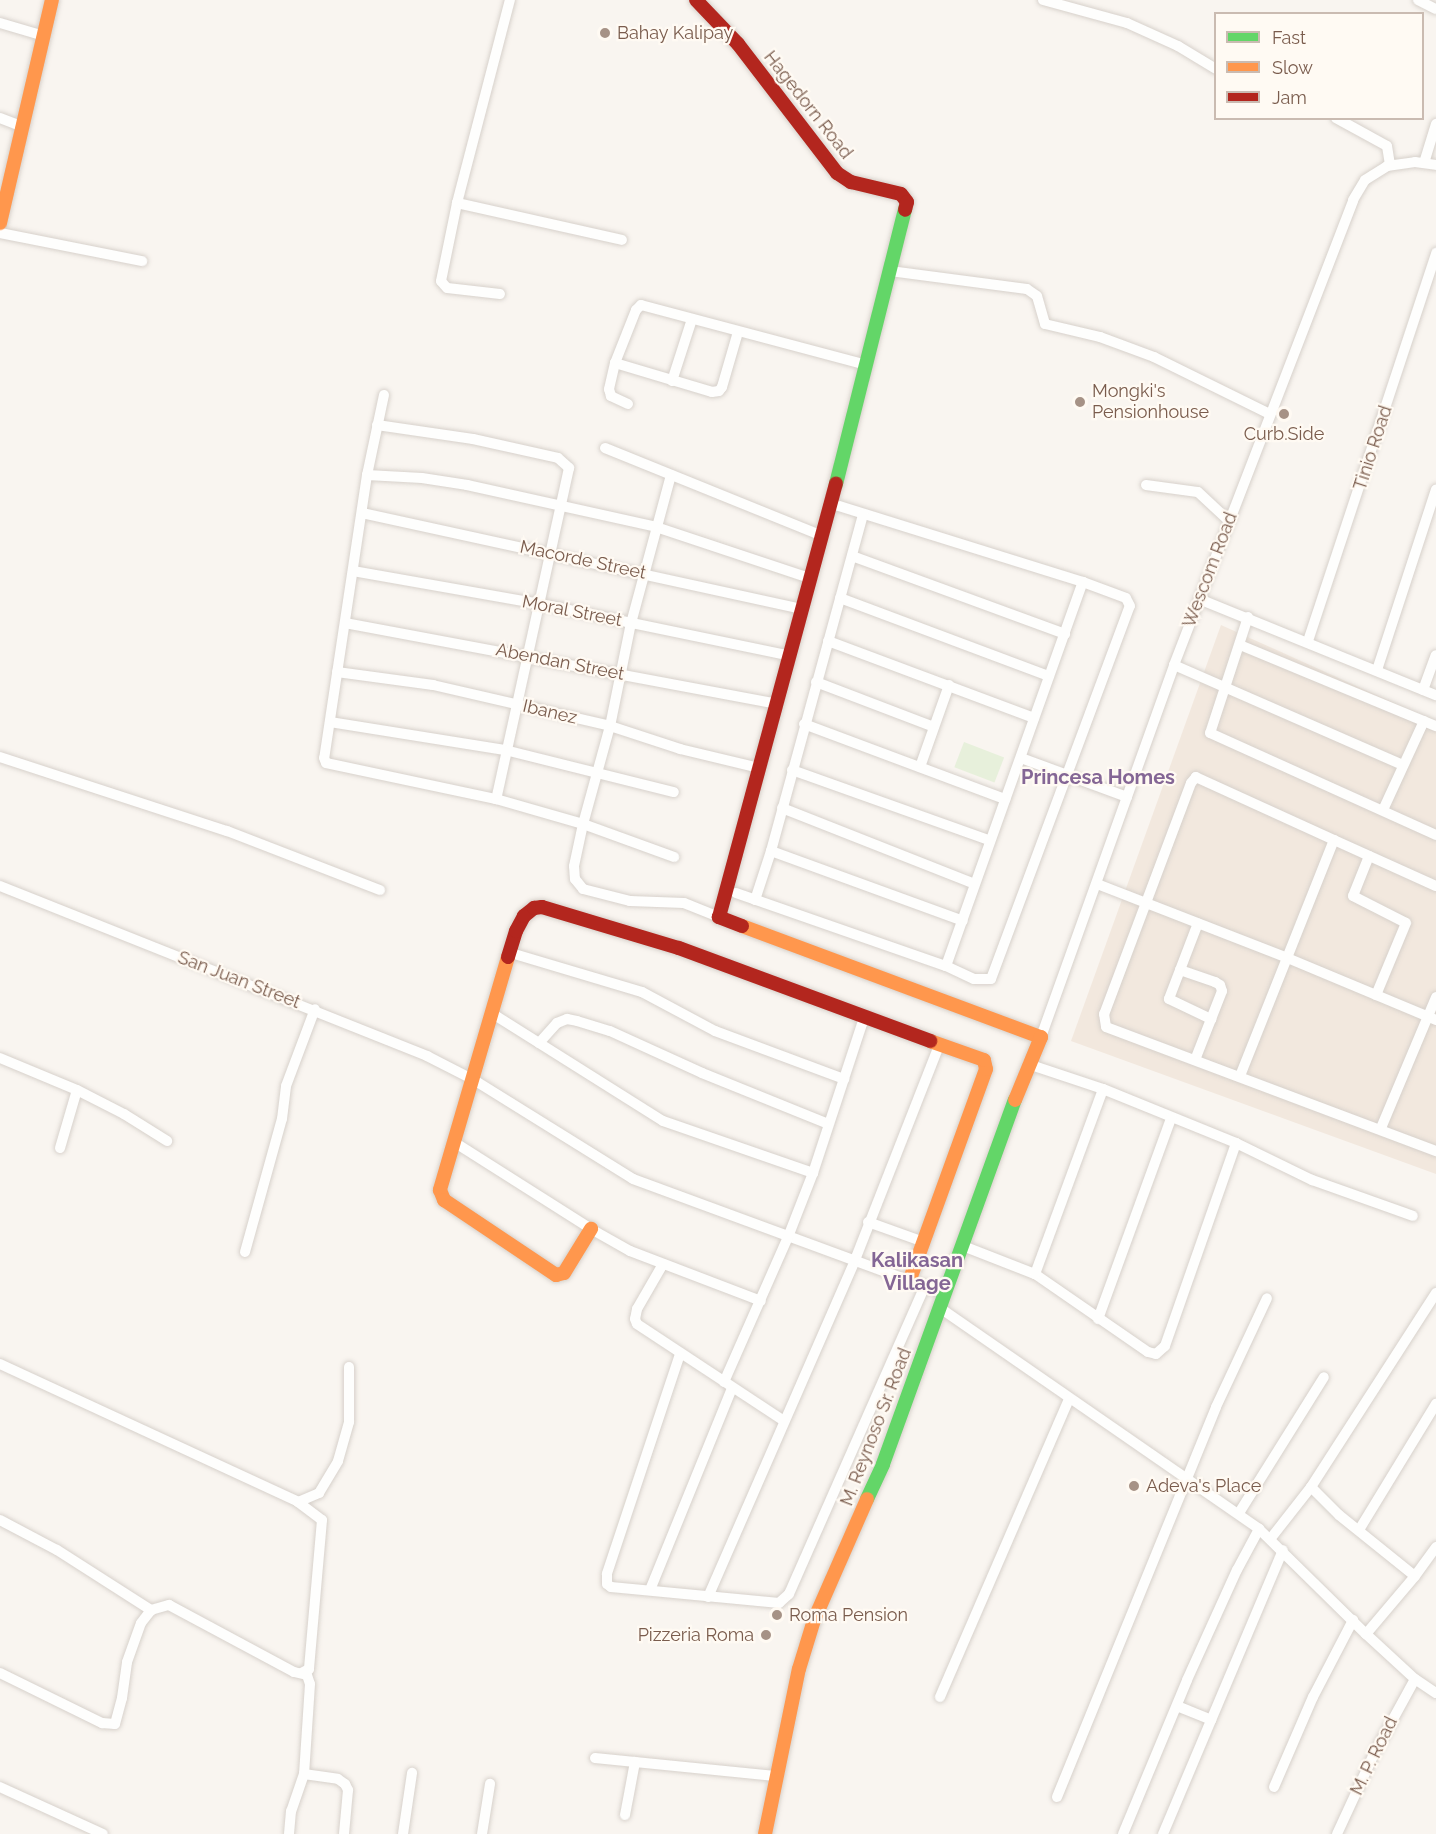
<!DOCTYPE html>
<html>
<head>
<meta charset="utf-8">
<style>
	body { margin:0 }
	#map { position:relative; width:1436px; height:1834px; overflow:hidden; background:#f9f5f0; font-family:Raleway,sans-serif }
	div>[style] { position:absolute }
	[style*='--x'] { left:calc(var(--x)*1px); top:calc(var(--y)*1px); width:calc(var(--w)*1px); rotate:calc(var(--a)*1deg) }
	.residential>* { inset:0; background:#f2e8de }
	.green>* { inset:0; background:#e7f0db; transform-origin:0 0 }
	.roads { filter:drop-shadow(0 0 2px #d7d1cb) drop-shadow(0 0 2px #d7d1cb) }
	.street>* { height:10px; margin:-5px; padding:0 5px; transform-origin:5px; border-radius:5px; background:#fefefd }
	.fast>* { height:14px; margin:-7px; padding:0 7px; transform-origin:7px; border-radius:7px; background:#63d668 }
	.slow>* { height:14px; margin:-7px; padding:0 7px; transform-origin:7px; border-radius:7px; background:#ff974d }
	.jam>* { height:14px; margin:-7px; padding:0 7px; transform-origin:7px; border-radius:7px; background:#b3261e }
	.dots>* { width:16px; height:16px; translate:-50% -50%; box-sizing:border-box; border:3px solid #fffaf3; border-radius:50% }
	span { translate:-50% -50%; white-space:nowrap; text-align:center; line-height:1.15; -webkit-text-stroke:4.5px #fffaf3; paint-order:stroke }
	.poi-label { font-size:18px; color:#7a5c4d }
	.left { translate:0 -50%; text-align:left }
	.right { translate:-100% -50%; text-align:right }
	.street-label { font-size:18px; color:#7a5c4d }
	.neighbourhood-label { font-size:20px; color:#846695; font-weight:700 }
	.legend { position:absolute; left:1214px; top:12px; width:210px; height:108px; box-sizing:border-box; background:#fffaf3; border:2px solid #cabbb1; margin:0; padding:8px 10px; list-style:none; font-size:18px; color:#7a5c4d }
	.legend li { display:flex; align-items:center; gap:12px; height:30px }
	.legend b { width:30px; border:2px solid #cabbb1 }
</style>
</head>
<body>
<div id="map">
	<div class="residential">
		<div style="clip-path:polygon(1221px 625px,1436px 722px,1436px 1174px,1071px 1041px)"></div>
	</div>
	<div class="green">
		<div style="left:964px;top:742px;width:43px;height:27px;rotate:21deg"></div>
	</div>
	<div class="roads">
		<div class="street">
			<div style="--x:1043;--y:0;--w:87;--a:15.3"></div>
			<div style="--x:1127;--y:23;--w:56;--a:24.3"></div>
			<div style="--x:1178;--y:46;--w:44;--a:31.2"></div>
			<div style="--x:1418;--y:0;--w:20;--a:27"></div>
			<div style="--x:0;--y:23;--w:46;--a:16.5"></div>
			<div style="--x:0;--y:118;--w:25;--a:21"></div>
			<div style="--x:1336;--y:118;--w:58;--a:28.8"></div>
			<div style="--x:1387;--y:146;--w:19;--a:81"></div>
			<div style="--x:1424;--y:163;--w:41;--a:-72.9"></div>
			<div style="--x:457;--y:203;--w:169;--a:12.6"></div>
			<div style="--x:0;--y:233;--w:145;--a:11.2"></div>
			<div style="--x:890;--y:271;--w:138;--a:7.5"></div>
			<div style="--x:1027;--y:289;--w:12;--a:35"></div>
			<div style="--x:1037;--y:296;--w:29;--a:74"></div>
			<div style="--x:1045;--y:324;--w:57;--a:13.3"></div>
			<div style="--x:1100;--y:337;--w:58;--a:20.3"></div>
			<div style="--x:1154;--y:357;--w:129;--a:26.2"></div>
			<div style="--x:500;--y:294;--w:53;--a:-173.5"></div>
			<div style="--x:447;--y:288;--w:9;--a:-131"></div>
			<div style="--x:441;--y:281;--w:80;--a:-78.4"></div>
			<div style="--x:457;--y:203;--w:210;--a:-75.4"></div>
			<div style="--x:615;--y:363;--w:101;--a:16.6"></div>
			<div style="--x:712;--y:392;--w:7;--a:-8"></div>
			<div style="--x:719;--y:391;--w:5;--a:-53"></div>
			<div style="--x:722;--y:387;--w:57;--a:-73.8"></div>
			<div style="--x:672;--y:381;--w:65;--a:-72.1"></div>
			<div style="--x:384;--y:395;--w:82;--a:102"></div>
			<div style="--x:367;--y:475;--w:286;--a:98.6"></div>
			<div style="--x:324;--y:758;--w:5;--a:68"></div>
			<div style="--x:326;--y:763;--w:174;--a:12"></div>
			<div style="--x:496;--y:799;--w:91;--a:16"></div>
			<div style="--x:583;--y:824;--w:97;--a:19.9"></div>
			<div style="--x:628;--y:404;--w:19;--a:-155"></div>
			<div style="--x:611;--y:396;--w:7;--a:-106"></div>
			<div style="--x:609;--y:389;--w:27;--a:-77"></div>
			<div style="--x:615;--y:363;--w:57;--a:-68.4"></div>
			<div style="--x:636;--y:310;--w:7;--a:-45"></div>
			<div style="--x:641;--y:305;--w:234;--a:14.9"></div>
			<div style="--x:377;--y:425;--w:97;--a:8.3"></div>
			<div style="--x:473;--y:439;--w:87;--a:12.6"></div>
			<div style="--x:558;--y:458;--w:15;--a:42"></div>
			<div style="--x:569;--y:468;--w:339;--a:102.4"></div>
			<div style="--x:605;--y:448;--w:235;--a:22"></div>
			<div style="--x:367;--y:475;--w:55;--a:3.1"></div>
			<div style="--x:422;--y:478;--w:46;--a:8.8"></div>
			<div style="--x:467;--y:485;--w:194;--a:12.5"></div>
			<div style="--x:656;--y:527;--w:164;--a:18.4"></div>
			<div style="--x:671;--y:475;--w:153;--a:105.1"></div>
			<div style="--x:631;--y:623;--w:105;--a:101.5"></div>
			<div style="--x:610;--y:726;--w:102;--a:105.4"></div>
			<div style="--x:583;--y:824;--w:43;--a:102.1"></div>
			<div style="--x:574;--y:866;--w:13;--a:86"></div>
			<div style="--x:575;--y:879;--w:13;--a:51"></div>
			<div style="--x:583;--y:889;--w:49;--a:14.3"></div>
			<div style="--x:630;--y:901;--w:54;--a:2.1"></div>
			<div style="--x:684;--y:903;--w:38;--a:22"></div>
			<div style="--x:1146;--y:485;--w:52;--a:7.7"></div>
			<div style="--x:1198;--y:492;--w:42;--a:43.1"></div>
			<div style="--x:362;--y:513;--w:452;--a:12.3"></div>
			<div style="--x:852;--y:556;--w:227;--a:20.1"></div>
			<div style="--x:353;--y:571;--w:190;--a:10"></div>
			<div style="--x:540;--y:604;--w:256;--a:11.7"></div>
			<div style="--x:840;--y:598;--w:223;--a:20.5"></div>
			<div style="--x:1199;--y:599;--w:256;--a:22.1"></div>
			<div style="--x:1248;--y:617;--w:122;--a:108.1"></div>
			<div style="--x:1210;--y:733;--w:248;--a:24.3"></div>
			<div style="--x:345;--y:623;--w:439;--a:10.6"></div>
			<div style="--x:828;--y:641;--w:220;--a:20.5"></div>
			<div style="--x:1308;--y:641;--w:409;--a:-71.7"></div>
			<div style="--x:1240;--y:645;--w:212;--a:22.5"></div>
			<div style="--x:1174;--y:665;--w:250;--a:23.6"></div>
			<div style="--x:1377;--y:670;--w:190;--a:-71.9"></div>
			<div style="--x:337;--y:672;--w:97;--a:7.7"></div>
			<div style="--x:433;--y:685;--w:182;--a:13"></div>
			<div style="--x:610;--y:726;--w:74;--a:18.2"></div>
			<div style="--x:680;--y:749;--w:81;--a:13.5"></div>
			<div style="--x:816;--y:682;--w:126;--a:20.9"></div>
			<div style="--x:1423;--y:690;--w:37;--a:-70"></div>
			<div style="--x:330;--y:722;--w:177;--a:9.1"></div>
			<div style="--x:505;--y:750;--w:174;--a:14"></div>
			<div style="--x:804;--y:724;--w:215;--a:20.5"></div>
			<div style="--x:0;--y:757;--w:239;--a:18.1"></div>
			<div style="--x:227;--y:831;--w:164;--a:21.1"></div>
			<div style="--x:1021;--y:758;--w:113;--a:20.2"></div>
			<div style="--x:920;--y:767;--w:87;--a:-70.5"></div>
			<div style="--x:792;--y:770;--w:209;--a:19.6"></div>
			<div style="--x:782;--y:808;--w:207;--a:21.5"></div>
			<div style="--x:1383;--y:810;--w:98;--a:-65.3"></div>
			<div style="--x:1334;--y:840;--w:112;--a:24.3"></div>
			<div style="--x:771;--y:851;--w:204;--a:20"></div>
			<div style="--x:1369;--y:856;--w:43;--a:111.8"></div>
			<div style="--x:1353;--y:896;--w:59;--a:27"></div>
			<div style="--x:1406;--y:923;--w:78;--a:112.6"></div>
			<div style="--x:1097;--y:884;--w:202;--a:21.2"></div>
			<div style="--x:1285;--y:957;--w:164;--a:22.6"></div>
			<div style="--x:0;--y:886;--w:460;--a:21.7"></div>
			<div style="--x:427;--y:1056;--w:53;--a:27.1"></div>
			<div style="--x:474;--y:1080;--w:187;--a:31.9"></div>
			<div style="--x:633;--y:1179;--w:333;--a:20.2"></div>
			<div style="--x:736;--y:893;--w:222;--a:19.2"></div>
			<div style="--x:946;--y:966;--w:31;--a:25"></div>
			<div style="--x:974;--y:979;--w:17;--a:0"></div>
			<div style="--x:991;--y:979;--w:398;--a:-69.6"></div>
			<div style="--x:1130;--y:606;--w:9;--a:-117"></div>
			<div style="--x:1126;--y:598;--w:46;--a:-159.6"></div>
			<div style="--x:1083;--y:582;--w:256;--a:-162.7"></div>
			<div style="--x:755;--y:900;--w:52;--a:-71.9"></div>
			<div style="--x:771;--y:851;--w:349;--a:-74.7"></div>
			<div style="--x:511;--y:953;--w:137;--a:16.6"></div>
			<div style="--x:642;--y:992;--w:83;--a:28.1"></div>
			<div style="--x:715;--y:1031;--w:138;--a:20.4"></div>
			<div style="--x:946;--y:966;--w:408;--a:-70.4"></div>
			<div style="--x:1180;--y:970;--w:31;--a:111"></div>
			<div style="--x:1169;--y:999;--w:47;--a:25.5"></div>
			<div style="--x:493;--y:1014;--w:201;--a:32.2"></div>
			<div style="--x:663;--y:1121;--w:159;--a:19.1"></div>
			<div style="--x:1041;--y:1037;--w:395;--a:-70.3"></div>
			<div style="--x:1174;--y:665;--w:498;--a:-68.9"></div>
			<div style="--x:1353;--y:200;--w:23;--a:-59"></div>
			<div style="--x:1365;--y:180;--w:26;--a:-32"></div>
			<div style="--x:1387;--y:166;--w:28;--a:-8"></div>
			<div style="--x:1415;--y:162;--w:21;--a:8"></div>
			<div style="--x:539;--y:1043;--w:27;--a:-48"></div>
			<div style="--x:557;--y:1023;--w:11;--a:-22"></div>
			<div style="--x:567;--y:1019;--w:10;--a:11"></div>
			<div style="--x:577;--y:1021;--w:34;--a:17"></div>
			<div style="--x:610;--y:1031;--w:101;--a:24.5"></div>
			<div style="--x:702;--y:1073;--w:136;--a:22"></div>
			<div style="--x:0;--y:1058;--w:83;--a:22.6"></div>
			<div style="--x:77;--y:1090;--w:53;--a:27.1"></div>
			<div style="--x:124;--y:1114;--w:51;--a:32.1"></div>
			<div style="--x:1195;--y:1060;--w:74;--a:-68.6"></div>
			<div style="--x:1222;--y:991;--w:6;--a:-108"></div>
			<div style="--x:1220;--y:985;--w:6;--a:-149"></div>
			<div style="--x:1215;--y:982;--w:37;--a:-161"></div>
			<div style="--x:1180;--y:970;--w:50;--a:-69"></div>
			<div style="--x:1028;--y:1064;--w:79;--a:18.4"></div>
			<div style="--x:1103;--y:1089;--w:144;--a:22.1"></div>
			<div style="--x:1236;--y:1143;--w:85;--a:26"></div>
			<div style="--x:1312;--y:1180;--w:107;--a:19.6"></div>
			<div style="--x:1240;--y:1076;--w:254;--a:-68.3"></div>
			<div style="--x:1334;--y:840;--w:152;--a:-155.5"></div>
			<div style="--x:1196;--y:777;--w:8;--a:130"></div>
			<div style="--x:1191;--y:783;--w:247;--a:110.6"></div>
			<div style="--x:1104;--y:1014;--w:13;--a:81"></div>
			<div style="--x:1106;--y:1027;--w:353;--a:20.6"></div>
			<div style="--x:1381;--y:1128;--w:142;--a:-67.2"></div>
			<div style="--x:454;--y:1142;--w:162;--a:32.4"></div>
			<div style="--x:591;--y:1229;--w:45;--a:29.4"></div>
			<div style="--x:630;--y:1251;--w:140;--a:20.9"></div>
			<div style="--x:60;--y:1148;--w:60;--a:-73.7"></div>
			<div style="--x:868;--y:1222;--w:59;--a:19.7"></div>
			<div style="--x:963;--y:1246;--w:77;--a:21.3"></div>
			<div style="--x:1035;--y:1274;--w:137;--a:34.6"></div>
			<div style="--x:1148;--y:1352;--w:8;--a:14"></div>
			<div style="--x:1156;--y:1354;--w:12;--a:-42"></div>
			<div style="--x:1165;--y:1346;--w:215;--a:-70.7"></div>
			<div style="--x:245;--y:1252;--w:138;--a:-74.5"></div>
			<div style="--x:282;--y:1119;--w:33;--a:-83"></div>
			<div style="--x:286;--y:1086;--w:82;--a:-69.4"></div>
			<div style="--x:663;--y:1264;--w:52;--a:120"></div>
			<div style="--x:637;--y:1309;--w:10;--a:101"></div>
			<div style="--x:635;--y:1319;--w:5;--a:68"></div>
			<div style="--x:637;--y:1324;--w:176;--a:33.4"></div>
			<div style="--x:1035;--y:1274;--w:197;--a:-69.8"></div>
			<div style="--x:940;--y:1308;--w:388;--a:34.7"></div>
			<div style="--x:1259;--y:1529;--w:150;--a:44.5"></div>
			<div style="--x:1366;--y:1634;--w:67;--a:42.6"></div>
			<div style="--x:1415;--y:1679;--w:25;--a:34"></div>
			<div style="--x:1098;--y:1319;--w:214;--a:-70"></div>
			<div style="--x:680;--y:1354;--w:232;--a:108.4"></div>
			<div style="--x:607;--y:1574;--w:10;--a:90"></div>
			<div style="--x:607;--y:1584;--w:5;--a:37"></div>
			<div style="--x:611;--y:1587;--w:169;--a:5.4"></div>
			<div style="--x:779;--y:1603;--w:13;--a:-42"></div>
			<div style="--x:789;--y:1594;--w:338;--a:-66.2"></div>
			<div style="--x:0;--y:1364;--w:328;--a:24.8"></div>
			<div style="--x:298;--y:1502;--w:23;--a:-23"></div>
			<div style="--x:319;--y:1493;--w:37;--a:-59"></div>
			<div style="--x:338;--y:1461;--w:41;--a:-74.2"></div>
			<div style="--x:349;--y:1422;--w:55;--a:-90"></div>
			<div style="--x:724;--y:1382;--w:158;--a:-66.2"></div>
			<div style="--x:788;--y:1237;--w:69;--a:-68.7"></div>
			<div style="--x:813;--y:1173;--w:163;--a:-71.8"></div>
			<div style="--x:1311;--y:1487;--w:40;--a:45"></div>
			<div style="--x:1339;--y:1515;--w:97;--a:38.8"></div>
			<div style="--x:298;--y:1502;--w:30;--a:37"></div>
			<div style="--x:322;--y:1520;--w:150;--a:95"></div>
			<div style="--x:309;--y:1669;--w:9;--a:153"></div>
			<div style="--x:1239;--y:1513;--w:160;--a:-58"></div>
			<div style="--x:0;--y:1520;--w:64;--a:27.8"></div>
			<div style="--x:57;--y:1550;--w:112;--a:32.6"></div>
			<div style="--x:1359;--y:1530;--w:148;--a:-58.6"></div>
			<div style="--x:1271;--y:1538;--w:65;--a:-51.9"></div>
			<div style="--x:1311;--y:1487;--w:231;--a:-57.2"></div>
			<div style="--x:650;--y:1590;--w:218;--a:-67.9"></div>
			<div style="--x:708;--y:1597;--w:368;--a:-66.4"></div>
			<div style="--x:855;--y:1260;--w:233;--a:-68.6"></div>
			<div style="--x:1366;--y:1634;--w:76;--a:-49.8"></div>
			<div style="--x:1415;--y:1576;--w:36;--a:-54"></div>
			<div style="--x:0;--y:1673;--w:114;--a:26.1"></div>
			<div style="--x:102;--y:1723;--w:13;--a:4"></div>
			<div style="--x:115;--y:1724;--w:27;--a:-75"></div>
			<div style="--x:122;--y:1698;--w:36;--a:-82"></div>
			<div style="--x:127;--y:1662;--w:41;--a:-70.3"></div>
			<div style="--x:141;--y:1623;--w:16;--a:-52"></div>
			<div style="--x:151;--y:1610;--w:19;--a:-16"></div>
			<div style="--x:169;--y:1605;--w:142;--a:28.2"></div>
			<div style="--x:294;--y:1672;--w:13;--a:13"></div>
			<div style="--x:307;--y:1675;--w:9;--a:72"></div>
			<div style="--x:310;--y:1684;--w:90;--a:93.8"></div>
			<div style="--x:304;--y:1774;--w:39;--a:109"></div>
			<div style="--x:291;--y:1811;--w:23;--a:95"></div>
			<div style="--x:940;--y:1697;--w:325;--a:-66.6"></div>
			<div style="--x:1177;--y:1706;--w:37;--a:22"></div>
			<div style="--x:595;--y:1758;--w:181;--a:5.7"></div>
			<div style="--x:304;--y:1774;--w:34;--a:8"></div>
			<div style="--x:338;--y:1779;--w:9;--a:36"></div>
			<div style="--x:345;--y:1784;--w:7;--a:63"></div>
			<div style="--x:348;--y:1790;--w:44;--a:95.2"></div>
			<div style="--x:0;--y:1787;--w:113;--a:24.5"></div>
			<div style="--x:1274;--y:1787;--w:98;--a:-66.6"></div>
			<div style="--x:1313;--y:1697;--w:87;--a:-62.5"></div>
			<div style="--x:1057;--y:1797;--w:421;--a:-67.8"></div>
			<div style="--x:1216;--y:1407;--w:120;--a:-64.9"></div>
			<div style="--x:625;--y:1815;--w:54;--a:-79.3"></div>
			<div style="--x:403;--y:1834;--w:62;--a:-81.6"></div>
			<div style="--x:482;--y:1834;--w:51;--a:-80.9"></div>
			<div style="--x:1123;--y:1834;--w:167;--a:-67.4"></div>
			<div style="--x:1187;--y:1680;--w:121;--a:-65.6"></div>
			<div style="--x:1237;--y:1570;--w:47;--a:-61.8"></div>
			<div style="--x:1163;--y:1834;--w:308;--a:-67.1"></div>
			<div style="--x:1337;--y:1834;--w:88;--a:-65.2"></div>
			<div style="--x:1374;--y:1754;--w:85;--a:-61.3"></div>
		</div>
		<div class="fast">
			<div style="--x:836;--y:484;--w:283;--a:-75.9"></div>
			<div style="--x:867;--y:1499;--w:38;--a:-65"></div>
			<div style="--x:883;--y:1464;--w:387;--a:-70.1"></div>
		</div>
		<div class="slow">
			<div style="--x:0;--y:223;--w:229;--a:-76.9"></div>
			<div style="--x:742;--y:926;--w:319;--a:20.4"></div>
			<div style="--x:1041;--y:1037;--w:68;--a:112.4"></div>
			<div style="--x:508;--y:957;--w:243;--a:106.3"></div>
			<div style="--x:440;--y:1190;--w:11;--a:68"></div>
			<div style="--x:444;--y:1200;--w:135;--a:33.8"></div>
			<div style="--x:556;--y:1275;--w:8;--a:-14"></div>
			<div style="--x:564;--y:1273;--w:52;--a:-58.5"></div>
			<div style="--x:910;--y:1279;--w:223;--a:-70.1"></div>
			<div style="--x:986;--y:1069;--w:9;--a:-103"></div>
			<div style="--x:984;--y:1060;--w:57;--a:-160.6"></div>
			<div style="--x:765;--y:1834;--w:168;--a:-78.4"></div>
			<div style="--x:799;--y:1669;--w:51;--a:-73"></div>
			<div style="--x:814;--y:1620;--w:132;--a:-66.3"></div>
		</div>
		<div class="jam">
			<div style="--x:696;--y:0;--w:61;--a:46.3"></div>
			<div style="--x:738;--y:44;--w:163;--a:52.5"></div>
			<div style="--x:837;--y:173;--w:17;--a:33"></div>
			<div style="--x:851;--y:182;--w:51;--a:13.5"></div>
			<div style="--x:901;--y:194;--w:10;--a:53"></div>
			<div style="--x:907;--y:202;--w:8;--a:104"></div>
			<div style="--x:742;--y:926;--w:25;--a:-159"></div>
			<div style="--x:719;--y:917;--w:449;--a:-74.9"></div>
			<div style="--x:508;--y:957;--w:27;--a:-73"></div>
			<div style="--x:516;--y:931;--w:17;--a:-62"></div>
			<div style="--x:524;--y:916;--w:13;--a:-39"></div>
			<div style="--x:534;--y:908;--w:8;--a:-7"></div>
			<div style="--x:542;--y:907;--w:143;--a:16.7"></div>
			<div style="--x:679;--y:948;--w:268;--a:20.3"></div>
		</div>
	</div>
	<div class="dots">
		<div style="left:605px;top:33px;background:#a69286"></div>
		<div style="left:1080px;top:402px;background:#a69286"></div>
		<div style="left:1284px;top:414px;background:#a69286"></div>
		<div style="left:1134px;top:1486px;background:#a69286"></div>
		<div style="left:777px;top:1615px;background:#a69286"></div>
		<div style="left:766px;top:1635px;background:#a69286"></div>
	</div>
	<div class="poi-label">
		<span class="left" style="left:617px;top:33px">Bahay Kalipay</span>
		<span class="left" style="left:1092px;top:402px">Mongki's<br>Pensionhouse</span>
		<span style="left:1284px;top:434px">Curb.Side</span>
		<span class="left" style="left:1146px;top:1486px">Adeva's Place</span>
		<span class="left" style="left:789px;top:1615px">Roma Pension</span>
		<span class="right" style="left:754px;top:1635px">Pizzeria Roma</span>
	</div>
	<div class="street-label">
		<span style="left:808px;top:105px;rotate:52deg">Hagedorn Road</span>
		<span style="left:1373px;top:448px;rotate:-72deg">Tinio Road</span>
		<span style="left:583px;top:560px;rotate:12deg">Macorde Street</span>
		<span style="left:1210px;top:570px;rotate:-69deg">Wescom Road</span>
		<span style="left:572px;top:611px;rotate:11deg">Moral Street</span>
		<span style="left:560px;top:662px;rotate:11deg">Abendan Street</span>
		<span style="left:550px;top:712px;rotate:13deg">Ibanez</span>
		<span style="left:239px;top:980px;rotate:21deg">San Juan Street</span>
		<span style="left:876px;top:1427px;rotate:-69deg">M. Reynoso Sr. Road</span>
		<span style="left:1374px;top:1756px;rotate:-64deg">M. P. Road</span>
	</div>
	<div class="neighbourhood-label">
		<span style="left:1098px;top:777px">Princesa Homes</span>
		<span style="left:917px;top:1272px">Kalikasan<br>Village</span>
	</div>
	<ul class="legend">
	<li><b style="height:8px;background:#63d668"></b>Fast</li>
	<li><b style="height:8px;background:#ff974d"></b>Slow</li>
	<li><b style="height:8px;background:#b3261e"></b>Jam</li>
	</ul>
</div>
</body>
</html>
